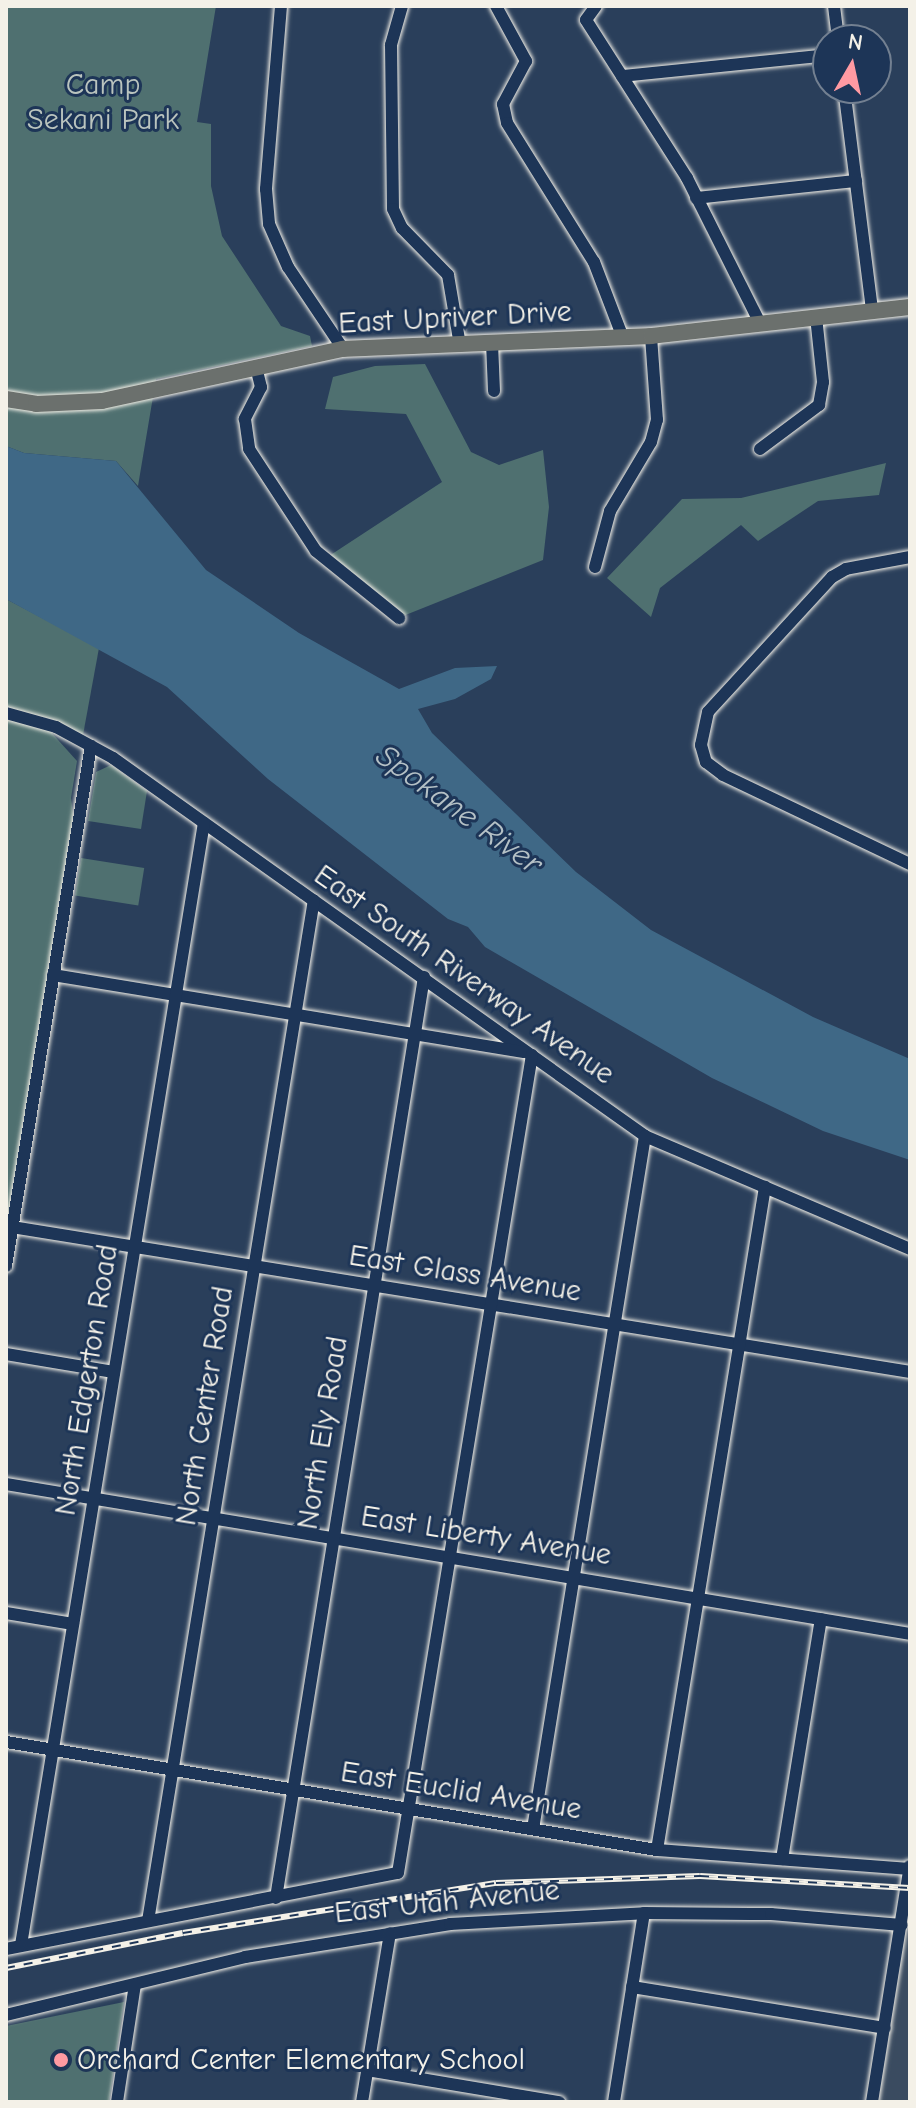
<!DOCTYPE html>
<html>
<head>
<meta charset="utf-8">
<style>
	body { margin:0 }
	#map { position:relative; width:916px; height:2108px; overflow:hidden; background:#2a3f5b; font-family:"Comic Neue",sans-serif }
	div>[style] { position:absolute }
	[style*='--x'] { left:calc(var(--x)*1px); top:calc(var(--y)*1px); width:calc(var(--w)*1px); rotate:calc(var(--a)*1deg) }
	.built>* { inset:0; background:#3a4b60 }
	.green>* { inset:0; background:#4f7070; transform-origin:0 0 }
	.water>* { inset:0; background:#3f6886 }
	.roads { filter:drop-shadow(0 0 2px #f4f1e8) drop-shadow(0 0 2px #f4f1e8) }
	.minor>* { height:12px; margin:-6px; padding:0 6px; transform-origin:6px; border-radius:6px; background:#1d3557 }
	.major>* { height:16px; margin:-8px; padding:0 8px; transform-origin:8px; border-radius:8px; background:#6b706d }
	.rail>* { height:6px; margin-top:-3px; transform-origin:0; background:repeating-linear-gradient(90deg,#1d3557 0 9px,#f4f1e8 0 18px); box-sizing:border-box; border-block:2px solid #f4f1e8 }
	.dots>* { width:22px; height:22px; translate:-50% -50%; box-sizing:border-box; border:4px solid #1d3557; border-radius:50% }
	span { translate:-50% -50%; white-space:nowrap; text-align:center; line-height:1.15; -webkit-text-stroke:6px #1d3557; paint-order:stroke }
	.park-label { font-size:30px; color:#bac4be }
	.street-label { font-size:30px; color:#f4f1e8 }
	.poi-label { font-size:30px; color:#f4f1e8 }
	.left { translate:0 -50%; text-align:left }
	.water-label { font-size:32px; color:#b5c1c6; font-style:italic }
	.frame { position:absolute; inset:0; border:8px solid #f4f1e8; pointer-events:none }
	.north { position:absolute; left:812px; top:24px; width:80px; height:80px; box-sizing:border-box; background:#1d3557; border:2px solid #738091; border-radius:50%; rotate:9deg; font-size:22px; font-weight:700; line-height:32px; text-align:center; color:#f4f1e8 }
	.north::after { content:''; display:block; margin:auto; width:28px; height:36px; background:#ff9aa2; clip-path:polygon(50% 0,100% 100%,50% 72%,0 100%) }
</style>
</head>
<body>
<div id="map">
	<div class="built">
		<div style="clip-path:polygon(910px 1897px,910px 2102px,872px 2102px)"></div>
	</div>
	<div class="green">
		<div style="clip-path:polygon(6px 6px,216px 6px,197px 122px,211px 124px,211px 186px,222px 236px,281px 326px,310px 336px,312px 346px,156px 379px,138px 486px,116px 461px,24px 453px,6px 446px)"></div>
		<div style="clip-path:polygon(425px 364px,471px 452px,499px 465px,543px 450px,549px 507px,543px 560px,403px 616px,329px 556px,442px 482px,406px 414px,325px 409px,333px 377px,375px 366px)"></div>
		<div style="clip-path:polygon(886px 463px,879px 495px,818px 501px,758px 541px,741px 525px,660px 588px,651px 617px,607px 578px,682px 499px,741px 498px)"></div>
		<div style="clip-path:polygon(6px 599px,99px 648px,83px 735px,6px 710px)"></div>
		<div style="clip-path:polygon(6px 718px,50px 731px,77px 761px,71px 798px,74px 822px,6px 1228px)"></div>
		<div style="clip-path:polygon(111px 765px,147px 791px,141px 829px,88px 821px,96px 772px)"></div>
		<div style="left:81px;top:858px;width:64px;height:38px;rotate:9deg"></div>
		<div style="clip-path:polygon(124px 2002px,109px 2102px,6px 2102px,6px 2026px)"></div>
	</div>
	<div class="water">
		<div style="clip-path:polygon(6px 446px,24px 453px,116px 461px,206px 570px,299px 633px,399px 689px,455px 668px,497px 666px,491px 679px,455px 699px,418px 709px,432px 733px,576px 872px,651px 930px,813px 1017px,910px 1059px,910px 1160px,823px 1131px,712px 1078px,485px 947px,468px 927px,448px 919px,268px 779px,167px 687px,6px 599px)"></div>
	</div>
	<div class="roads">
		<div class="minor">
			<div style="--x:281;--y:6;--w:184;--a:94.7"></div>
			<div style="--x:266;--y:189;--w:35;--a:85"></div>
			<div style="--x:269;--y:224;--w:47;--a:66.2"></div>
			<div style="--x:288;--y:267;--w:99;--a:56.1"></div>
			<div style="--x:402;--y:6;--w:41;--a:105.8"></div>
			<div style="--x:391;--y:45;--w:164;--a:89.3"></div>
			<div style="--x:393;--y:209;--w:21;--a:65"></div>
			<div style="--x:402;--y:228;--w:66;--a:45.6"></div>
			<div style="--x:448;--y:275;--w:71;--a:80.3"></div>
			<div style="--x:496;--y:6;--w:63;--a:61.4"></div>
			<div style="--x:526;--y:61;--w:49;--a:118.1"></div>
			<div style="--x:503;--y:104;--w:19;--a:78"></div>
			<div style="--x:507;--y:123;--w:164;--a:58"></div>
			<div style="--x:594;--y:262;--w:81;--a:69.1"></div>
			<div style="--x:596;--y:6;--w:17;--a:126"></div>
			<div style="--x:586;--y:20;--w:188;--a:57.4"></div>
			<div style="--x:687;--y:178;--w:162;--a:63.3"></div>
			<div style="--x:834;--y:6;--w:34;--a:83"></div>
			<div style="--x:622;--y:76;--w:207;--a:-5.8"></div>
			<div style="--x:844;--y:88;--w:225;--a:82.8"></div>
			<div style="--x:696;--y:198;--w:161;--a:-6.1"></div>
			<div style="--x:492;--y:343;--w:48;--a:87.6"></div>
			<div style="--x:256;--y:367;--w:21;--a:76"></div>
			<div style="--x:261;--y:387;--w:36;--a:117"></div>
			<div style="--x:245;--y:419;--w:30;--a:82"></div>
			<div style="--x:249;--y:449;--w:122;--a:56.7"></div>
			<div style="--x:316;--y:551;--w:107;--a:38.9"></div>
			<div style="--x:760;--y:449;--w:74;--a:-36.7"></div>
			<div style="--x:819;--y:405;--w:23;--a:-80"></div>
			<div style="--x:823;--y:382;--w:65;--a:-96.1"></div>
			<div style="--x:910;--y:557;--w:65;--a:169.4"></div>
			<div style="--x:846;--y:569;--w:16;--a:150"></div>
			<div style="--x:832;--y:577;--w:183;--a:132.6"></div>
			<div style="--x:708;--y:712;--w:34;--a:102"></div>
			<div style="--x:701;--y:745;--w:18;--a:74"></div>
			<div style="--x:706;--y:762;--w:21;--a:37"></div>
			<div style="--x:723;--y:775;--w:207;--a:25.5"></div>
			<div style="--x:595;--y:567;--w:58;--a:-75"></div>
			<div style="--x:610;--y:511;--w:80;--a:-59.3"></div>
			<div style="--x:651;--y:442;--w:23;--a:-75"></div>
			<div style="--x:657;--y:420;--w:84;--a:-94.1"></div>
			<div style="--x:6;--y:713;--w:52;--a:15.6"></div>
			<div style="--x:56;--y:727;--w:65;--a:28.5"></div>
			<div style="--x:113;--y:758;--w:653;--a:35.39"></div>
			<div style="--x:645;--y:1136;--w:288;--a:23.1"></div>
			<div style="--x:53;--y:975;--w:477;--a:9.3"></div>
			<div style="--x:12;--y:1227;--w:910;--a:9.17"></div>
			<div style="--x:6;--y:1266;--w:527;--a:-80.72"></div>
			<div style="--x:6;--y:1354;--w:109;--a:9.5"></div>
			<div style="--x:6;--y:1484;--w:916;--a:9.42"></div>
			<div style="--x:6;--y:1613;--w:68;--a:9.3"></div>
			<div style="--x:6;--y:1742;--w:660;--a:9.42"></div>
			<div style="--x:657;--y:1850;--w:254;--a:4.3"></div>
			<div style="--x:533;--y:1829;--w:702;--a:-80.82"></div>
			<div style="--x:657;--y:1850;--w:672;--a:-80.75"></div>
			<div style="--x:782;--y:1859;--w:243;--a:-80.8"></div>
			<div style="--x:276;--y:1898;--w:933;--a:-80.87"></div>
			<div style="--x:148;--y:1921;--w:1034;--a:-80.77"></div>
			<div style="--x:21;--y:1945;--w:1137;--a:-80.74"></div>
			<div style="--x:6;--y:1949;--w:399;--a:-11"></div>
			<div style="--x:398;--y:1873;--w:829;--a:-80.7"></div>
			<div style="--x:632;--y:1987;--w:256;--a:9.2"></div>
			<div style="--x:6;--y:2015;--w:246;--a:-13.6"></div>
			<div style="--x:245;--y:1957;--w:208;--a:-9.1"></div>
			<div style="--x:450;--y:1924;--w:194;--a:-3.2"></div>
			<div style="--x:644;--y:1913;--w:127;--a:0.5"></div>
			<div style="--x:771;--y:1914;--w:131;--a:4.8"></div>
			<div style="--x:367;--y:2070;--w:195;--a:9.5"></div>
			<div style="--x:117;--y:2102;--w:118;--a:-81.3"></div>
			<div style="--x:362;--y:2102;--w:171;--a:-80.6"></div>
			<div style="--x:614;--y:2102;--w:191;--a:-81"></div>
			<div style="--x:872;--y:2102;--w:239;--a:-80.9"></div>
		</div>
		<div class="major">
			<div style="--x:6;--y:399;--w:30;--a:9"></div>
			<div style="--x:36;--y:404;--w:66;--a:-2.6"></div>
			<div style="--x:102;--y:401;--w:247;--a:-12.2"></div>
			<div style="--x:343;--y:349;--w:308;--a:-2.4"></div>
			<div style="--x:651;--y:336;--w:261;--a:-6.4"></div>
		</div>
	</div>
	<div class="rail">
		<div style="--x:6;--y:1968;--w:180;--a:-11.2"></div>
		<div style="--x:183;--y:1933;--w:317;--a:-9.1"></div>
		<div style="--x:496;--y:1883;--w:204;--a:-2"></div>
		<div style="--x:700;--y:1876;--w:210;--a:3.3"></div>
	</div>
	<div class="dots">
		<div style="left:61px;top:2060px;background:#ff9aa2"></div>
	</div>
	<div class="park-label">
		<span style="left:103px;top:102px">Camp<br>Sekani Park</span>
	</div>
	<div class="street-label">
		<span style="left:455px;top:318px;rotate:-3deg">East Upriver Drive</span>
		<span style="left:464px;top:975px;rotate:35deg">East South Riverway Avenue</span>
		<span style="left:465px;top:1274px;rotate:9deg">East Glass Avenue</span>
		<span style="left:87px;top:1380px;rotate:-81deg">North Edgerton Road</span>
		<span style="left:205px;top:1406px;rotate:-81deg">North Center Road</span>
		<span style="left:323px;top:1433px;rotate:-81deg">North Ely Road</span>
		<span style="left:486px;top:1536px;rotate:9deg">East Liberty Avenue</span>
		<span style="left:461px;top:1791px;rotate:9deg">East Euclid Avenue</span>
		<span style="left:447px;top:1902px;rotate:-6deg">East Utah Avenue</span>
	</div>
	<div class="poi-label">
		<span class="left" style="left:77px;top:2060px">Orchard Center Elementary School</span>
	</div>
	<div class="water-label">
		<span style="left:459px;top:810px;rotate:36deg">Spokane River</span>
	</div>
	<div class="frame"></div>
	<div class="north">N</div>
</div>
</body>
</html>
